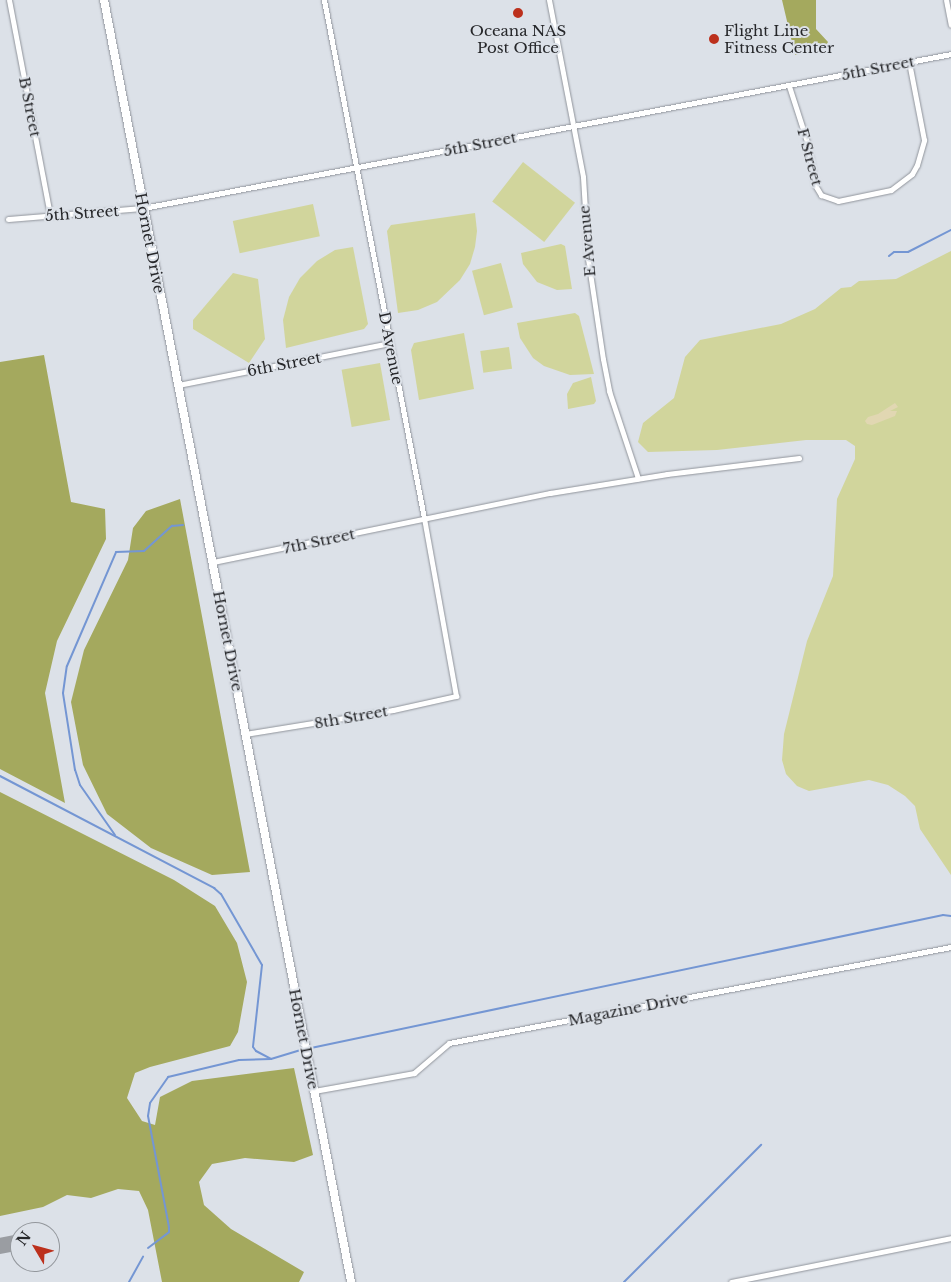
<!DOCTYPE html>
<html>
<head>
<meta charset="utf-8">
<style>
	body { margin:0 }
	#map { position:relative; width:951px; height:1282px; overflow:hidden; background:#dce1e8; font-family:"Libre Baskerville",serif }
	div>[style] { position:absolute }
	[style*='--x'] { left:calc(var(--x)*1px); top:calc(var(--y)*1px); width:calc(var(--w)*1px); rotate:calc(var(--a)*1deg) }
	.green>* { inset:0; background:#d1d59c; transform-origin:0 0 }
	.forest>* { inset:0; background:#a4a95e }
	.sand>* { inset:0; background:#e1d7b2 }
	.stream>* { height:2px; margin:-1px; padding:0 1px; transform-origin:1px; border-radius:1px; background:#7496d3 }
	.taxiway>* { height:16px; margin:-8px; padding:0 8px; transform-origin:8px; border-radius:8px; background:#9a9da2 }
	.roads { filter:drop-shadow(0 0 1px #90949b) drop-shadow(0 0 1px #90949b) }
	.minor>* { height:5px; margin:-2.5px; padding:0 2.5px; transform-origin:2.5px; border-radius:2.5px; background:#fff }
	.secondary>* { height:8px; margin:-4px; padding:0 4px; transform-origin:4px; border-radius:4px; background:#fff }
	.dots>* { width:14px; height:14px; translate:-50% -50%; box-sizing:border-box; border:2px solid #dce1e8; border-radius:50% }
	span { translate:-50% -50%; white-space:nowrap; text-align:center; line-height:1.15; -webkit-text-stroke:4px #dce1e8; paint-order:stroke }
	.poi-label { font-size:15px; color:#26272a }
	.left { translate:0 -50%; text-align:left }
	.street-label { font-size:15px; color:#26272a }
	.north { position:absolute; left:10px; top:1222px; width:50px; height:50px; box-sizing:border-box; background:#dce1e8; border:1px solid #93979c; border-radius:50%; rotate:307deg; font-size:14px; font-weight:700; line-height:20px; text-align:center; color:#26272a }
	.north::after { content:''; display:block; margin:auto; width:18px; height:22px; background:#bc301c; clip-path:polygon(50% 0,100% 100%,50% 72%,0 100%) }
</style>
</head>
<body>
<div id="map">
	<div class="green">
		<div style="left:523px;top:162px;width:66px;height:50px;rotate:38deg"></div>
		<div style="left:313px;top:204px;width:33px;height:82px;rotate:78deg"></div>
		<div style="clip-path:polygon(475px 213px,477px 231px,475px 247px,470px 264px,460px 280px,437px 302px,418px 310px,398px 313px,387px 231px,391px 225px)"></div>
		<div style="clip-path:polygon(561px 244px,565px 246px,572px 289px,557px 290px,537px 282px,523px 264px,521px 253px)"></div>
		<div style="clip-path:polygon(353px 247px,368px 324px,364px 329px,286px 348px,283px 320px,289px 297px,300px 278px,317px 261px,335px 250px)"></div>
		<div style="clip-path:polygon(951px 251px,951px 875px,920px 829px,915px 806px,905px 796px,888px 785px,869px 780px,809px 791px,797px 786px,786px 774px,782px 760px,784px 734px,807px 641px,833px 576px,837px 499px,855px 459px,855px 446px,846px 440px,806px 440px,717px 450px,648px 452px,638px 442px,643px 423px,674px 398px,685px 357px,700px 340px,781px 324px,815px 309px,841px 288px,851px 287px,859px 281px,896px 279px)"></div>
		<div style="left:501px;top:263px;width:46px;height:30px;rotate:75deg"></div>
		<div style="clip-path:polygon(233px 273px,258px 279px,265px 339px,249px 363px,193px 329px,193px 320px)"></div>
		<div style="clip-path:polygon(575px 313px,579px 316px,594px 374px,570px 375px,544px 366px,533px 358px,520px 338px,517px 323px)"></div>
		<div style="clip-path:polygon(464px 333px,474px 389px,419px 400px,411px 350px,414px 343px)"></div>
		<div style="left:509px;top:347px;width:22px;height:29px;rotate:82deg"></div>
		<div style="left:380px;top:363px;width:58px;height:39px;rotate:80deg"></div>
		<div style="clip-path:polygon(591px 377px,596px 401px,594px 404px,568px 409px,567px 394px,573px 383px)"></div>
	</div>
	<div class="forest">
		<div style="clip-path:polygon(782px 0,816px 0,816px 29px,828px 42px,824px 49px,795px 55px)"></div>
		<div style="clip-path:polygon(44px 355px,71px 502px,105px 509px,106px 539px,57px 641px,45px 693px,65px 803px,0 769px,0 362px)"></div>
		<div style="clip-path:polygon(180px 499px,250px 872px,212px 875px,151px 848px,107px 814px,83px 765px,71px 702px,84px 650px,128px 560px,133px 528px,146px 511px)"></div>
		<div style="clip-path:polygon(0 792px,174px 880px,215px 906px,237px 943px,247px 982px,238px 1032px,230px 1046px,150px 1067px,135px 1073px,127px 1098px,142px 1121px,155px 1125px,160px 1097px,192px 1081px,294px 1068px,313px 1155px,294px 1162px,245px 1158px,212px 1164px,199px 1182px,204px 1205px,231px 1229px,304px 1272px,299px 1282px,162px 1282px,148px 1210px,139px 1191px,118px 1189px,91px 1198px,67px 1195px,43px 1207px,0 1216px)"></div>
	</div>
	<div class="sand">
		<div style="clip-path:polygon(895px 403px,898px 407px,890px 411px,897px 411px,895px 416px,872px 425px,867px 424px,865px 421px,868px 417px,878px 414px)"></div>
	</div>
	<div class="stream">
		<div style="--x:889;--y:256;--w:6;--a:-39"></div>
		<div style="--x:894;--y:252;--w:14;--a:0"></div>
		<div style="--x:908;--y:252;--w:48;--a:-27.1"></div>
		<div style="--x:0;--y:776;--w:242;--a:27.6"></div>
		<div style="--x:214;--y:888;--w:9;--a:41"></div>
		<div style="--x:221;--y:894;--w:82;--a:60"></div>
		<div style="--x:262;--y:965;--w:82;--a:96.3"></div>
		<div style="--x:253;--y:1047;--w:5;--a:53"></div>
		<div style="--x:256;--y:1051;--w:17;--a:28"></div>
		<div style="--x:115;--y:835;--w:61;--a:-125"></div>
		<div style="--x:80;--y:785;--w:16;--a:-108"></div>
		<div style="--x:75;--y:770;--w:78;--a:-98.9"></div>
		<div style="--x:63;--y:693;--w:27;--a:-82"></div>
		<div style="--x:67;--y:666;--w:124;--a:-66.7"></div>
		<div style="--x:116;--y:552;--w:28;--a:-2"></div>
		<div style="--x:144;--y:551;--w:38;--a:-42"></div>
		<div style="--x:172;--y:526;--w:11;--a:-5"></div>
		<div style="--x:311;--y:1048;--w:646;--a:-11.88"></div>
		<div style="--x:943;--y:915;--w:8;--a:7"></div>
		<div style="--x:148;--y:1248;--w:26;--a:-37"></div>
		<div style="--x:169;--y:1232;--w:5;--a:-90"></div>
		<div style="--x:169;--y:1227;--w:113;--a:-100.7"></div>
		<div style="--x:148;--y:1116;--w:13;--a:-81"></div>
		<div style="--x:150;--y:1103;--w:32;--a:-55"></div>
		<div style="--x:168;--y:1077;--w:73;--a:-13.5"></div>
		<div style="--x:239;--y:1060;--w:32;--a:-2"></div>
		<div style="--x:271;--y:1059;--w:31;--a:-17"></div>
		<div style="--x:129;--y:1282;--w:29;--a:-61"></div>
		<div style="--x:624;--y:1282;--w:194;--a:-45"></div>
	</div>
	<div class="taxiway">
		<div style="--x:0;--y:1246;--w:20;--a:-11"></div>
	</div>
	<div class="roads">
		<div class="minor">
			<div style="--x:9;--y:0;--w:219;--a:79.2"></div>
			<div style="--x:549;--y:0;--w:180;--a:79.1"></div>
			<div style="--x:583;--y:177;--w:82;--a:86.5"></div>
			<div style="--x:588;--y:259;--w:101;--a:81.5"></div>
			<div style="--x:603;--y:359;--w:33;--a:79"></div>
			<div style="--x:609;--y:391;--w:92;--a:71.6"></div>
			<div style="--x:946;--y:0;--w:25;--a:79"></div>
			<div style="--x:789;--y:86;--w:62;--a:72.1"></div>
			<div style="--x:808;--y:145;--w:41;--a:80.1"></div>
			<div style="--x:815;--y:185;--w:12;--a:59"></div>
			<div style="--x:821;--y:195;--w:18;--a:19"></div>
			<div style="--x:838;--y:201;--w:54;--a:-11.7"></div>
			<div style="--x:891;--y:190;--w:26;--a:-37"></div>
			<div style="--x:912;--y:174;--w:10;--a:-61"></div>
			<div style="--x:917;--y:165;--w:26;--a:-74"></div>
			<div style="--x:924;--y:140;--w:79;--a:-100.9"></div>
			<div style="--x:8;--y:219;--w:135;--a:-4.7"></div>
			<div style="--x:143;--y:208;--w:823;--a:-10.79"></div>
			<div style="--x:178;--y:385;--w:216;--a:-11.2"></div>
			<div style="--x:213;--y:562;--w:344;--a:-11.6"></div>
			<div style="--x:550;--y:493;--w:119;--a:-9.2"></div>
			<div style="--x:667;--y:474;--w:133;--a:-6.9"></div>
			<div style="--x:245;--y:734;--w:150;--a:-9.2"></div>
			<div style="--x:393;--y:710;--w:65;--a:-12.5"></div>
			<div style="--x:456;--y:696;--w:181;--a:-100.2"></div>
			<div style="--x:424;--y:518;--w:528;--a:-100.93"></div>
			<div style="--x:314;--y:1091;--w:102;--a:-10.2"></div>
			<div style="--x:414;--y:1073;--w:46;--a:-40.6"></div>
			<div style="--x:449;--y:1043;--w:511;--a:-10.83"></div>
			<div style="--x:731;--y:1282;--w:224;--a:-11.3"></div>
		</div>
		<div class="secondary">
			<div style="--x:104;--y:0;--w:1306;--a:79.09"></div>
		</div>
	</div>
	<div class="dots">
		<div style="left:518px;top:13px;background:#bc301c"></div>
		<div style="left:714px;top:39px;background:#bc301c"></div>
	</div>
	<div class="poi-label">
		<span style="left:518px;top:39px">Oceana NAS<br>Post Office</span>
		<span class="left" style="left:724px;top:39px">Flight Line<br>Fitness Center</span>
	</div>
	<div class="street-label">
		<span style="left:878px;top:68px;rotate:-11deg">5th Street</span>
		<span style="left:30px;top:107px;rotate:79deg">B Street</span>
		<span style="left:480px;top:144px;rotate:-11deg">5th Street</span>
		<span style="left:810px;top:157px;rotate:75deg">F Street</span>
		<span style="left:82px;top:213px;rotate:-4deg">5th Street</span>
		<span style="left:587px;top:241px;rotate:-95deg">E Avenue</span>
		<span style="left:150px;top:243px;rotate:79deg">Hornet Drive</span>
		<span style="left:391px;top:348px;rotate:79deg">D Avenue</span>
		<span style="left:284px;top:364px;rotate:-11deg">6th Street</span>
		<span style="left:319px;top:541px;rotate:-12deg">7th Street</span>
		<span style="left:228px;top:641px;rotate:79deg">Hornet Drive</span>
		<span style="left:351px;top:717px;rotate:-10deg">8th Street</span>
		<span style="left:628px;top:1009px;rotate:-11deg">Magazine Drive</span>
		<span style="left:304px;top:1039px;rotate:79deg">Hornet Drive</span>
	</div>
	<div class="north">N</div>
</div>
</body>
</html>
